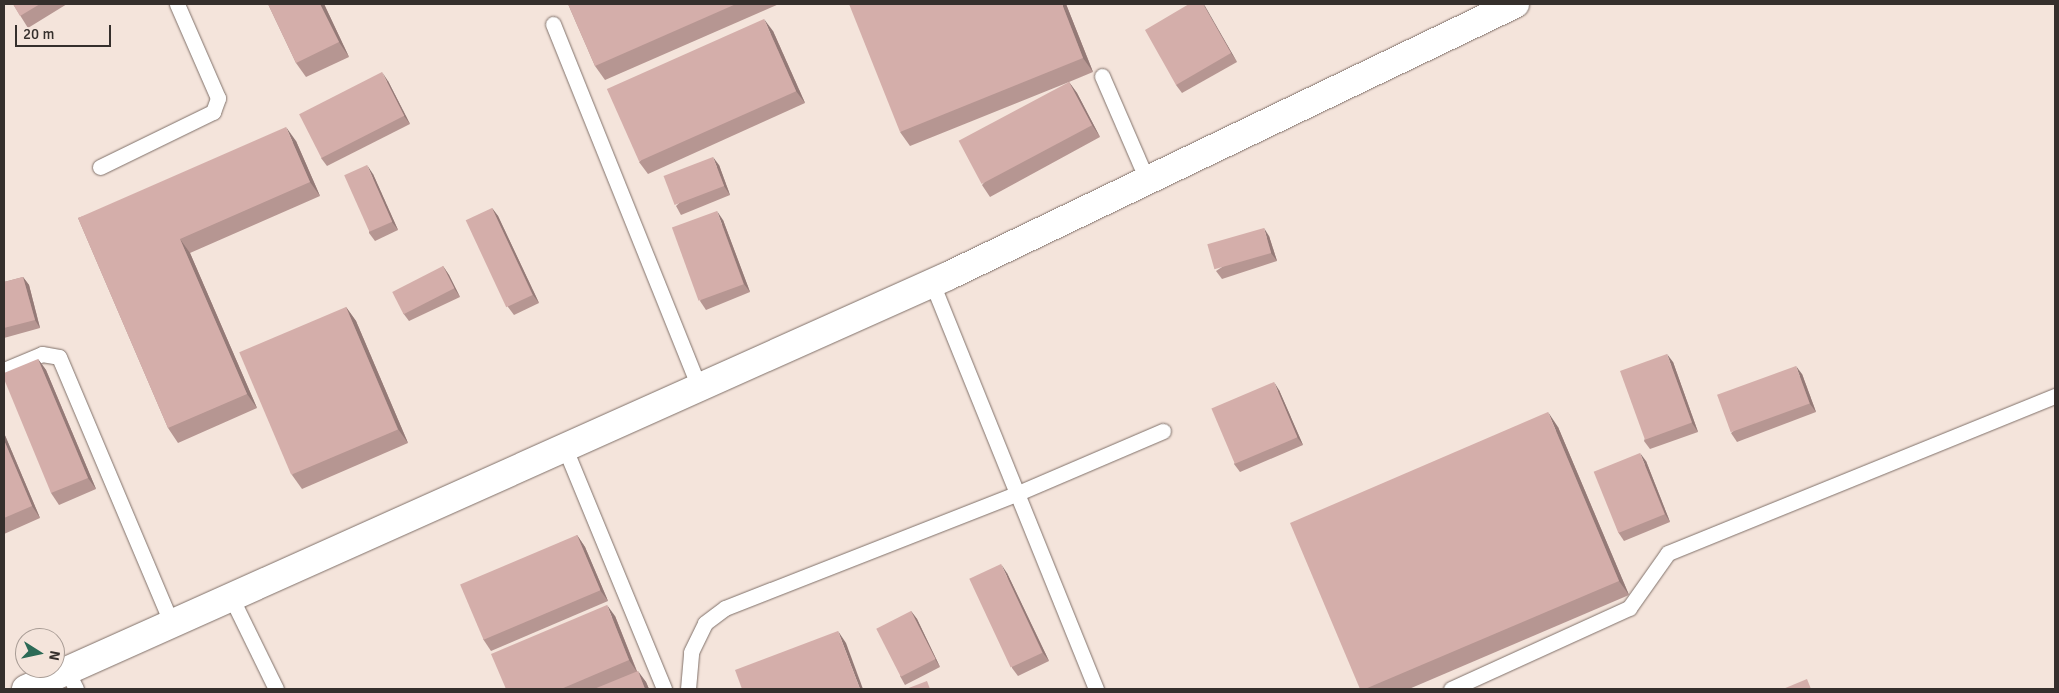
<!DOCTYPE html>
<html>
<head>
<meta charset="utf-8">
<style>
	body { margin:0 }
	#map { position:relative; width:2059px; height:693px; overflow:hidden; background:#f4e4db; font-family:Signika,sans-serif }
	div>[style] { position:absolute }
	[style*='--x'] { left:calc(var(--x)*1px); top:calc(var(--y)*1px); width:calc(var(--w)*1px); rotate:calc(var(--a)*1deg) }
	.roads { filter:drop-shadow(0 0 1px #80716a) drop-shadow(0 0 1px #80716a) }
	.service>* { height:15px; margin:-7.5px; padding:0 7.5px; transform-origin:7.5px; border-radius:7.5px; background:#fff }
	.minor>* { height:28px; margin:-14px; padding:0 14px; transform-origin:14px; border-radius:14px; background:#fff }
	.wall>* { inset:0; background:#b69692 }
	.shaded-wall>* { inset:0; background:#947a77 }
	.building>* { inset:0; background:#d4aeaa; transform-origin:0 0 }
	span { translate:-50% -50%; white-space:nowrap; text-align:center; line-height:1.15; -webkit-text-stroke:4px #f4e4db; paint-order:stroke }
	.frame { position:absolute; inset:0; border:5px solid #352f2c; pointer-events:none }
	.north { position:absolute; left:15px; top:628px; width:50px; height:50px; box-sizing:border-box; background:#f4e4db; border:1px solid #a89c95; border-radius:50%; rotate:100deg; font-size:14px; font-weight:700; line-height:20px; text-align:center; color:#352f2c }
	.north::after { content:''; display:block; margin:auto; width:18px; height:22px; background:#2c6a56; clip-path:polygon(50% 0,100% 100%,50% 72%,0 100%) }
	.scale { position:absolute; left:15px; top:25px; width:96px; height:22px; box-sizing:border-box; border:2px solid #352f2c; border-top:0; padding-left:6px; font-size:15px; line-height:18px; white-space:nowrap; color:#352f2c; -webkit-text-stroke:4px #f4e4db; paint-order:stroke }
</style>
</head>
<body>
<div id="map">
	<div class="roads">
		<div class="service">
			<div style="--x:553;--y:24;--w:392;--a:68.1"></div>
			<div style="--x:1102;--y:76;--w:113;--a:66.6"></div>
			<div style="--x:100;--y:167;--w:126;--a:-26"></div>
			<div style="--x:213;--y:112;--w:15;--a:-70"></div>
			<div style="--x:218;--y:98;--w:103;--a:-113.6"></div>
			<div style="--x:932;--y:283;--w:438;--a:68"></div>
			<div style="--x:4;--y:370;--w:41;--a:-22.8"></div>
			<div style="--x:42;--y:354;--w:17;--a:10"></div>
			<div style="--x:59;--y:357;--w:290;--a:67.1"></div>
			<div style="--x:564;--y:446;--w:263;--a:67.6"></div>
			<div style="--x:231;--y:597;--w:102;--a:63.9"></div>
			<div style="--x:67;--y:671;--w:20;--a:63"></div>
			<div style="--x:688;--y:689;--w:37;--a:-85"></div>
			<div style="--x:691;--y:652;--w:32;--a:-64"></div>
			<div style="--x:705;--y:623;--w:25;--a:-37"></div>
			<div style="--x:725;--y:608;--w:313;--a:-21.4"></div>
			<div style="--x:1016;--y:494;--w:160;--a:-23.2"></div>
			<div style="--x:1451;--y:689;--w:196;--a:-24.5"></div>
			<div style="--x:1629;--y:608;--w:67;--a:-54.7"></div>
			<div style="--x:1668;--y:553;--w:418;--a:-22.1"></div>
		</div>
		<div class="minor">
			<div style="--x:26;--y:689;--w:1010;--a:-24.13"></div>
			<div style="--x:948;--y:276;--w:629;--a:-25.63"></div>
		</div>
	</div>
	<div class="wall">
		<div style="clip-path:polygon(13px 4px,67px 4px,28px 28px)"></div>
		<div style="clip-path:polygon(268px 4px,324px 4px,349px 57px,306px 77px,296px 63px)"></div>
		<div style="clip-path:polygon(568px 4px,779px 4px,605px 80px,595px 66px)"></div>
		<div style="clip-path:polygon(1066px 4px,1093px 72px,1069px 82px,1077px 93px,1100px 137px,990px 197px,982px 185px,1069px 82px,910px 146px,900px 132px)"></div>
		<div style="clip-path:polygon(1189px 4px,1203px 4px,1237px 62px,1182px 93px,1176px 85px)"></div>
		<div style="clip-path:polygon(773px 31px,805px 103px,648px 174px,639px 162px)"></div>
		<div style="clip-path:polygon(388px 81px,410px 124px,327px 166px,321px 158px)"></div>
		<div style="clip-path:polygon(296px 141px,320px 196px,190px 253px,257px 408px,178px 443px,168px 428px,78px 218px)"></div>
		<div style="clip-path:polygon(719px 165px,730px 195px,681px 215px,676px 206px)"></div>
		<div style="clip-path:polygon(373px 174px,398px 230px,375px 241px,369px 233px)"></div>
		<div style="clip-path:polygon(492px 208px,498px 216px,539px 303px,514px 315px,508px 307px)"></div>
		<div style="clip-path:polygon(723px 220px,750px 292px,706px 310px,700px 301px)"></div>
		<div style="clip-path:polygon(1269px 236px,1277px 261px,1222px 279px,1216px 271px)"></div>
		<div style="clip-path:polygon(443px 266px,449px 275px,460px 297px,409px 321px,403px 313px)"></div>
		<div style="clip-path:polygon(23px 277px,29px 285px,40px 328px,4px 338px,4px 282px)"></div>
		<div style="clip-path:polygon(346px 307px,356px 321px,408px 443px,302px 489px,292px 475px)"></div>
		<div style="clip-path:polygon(38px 359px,46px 370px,96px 489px,59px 505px,51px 493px)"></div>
		<div style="clip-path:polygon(1673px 362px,1698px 432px,1650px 449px,1644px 441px)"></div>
		<div style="clip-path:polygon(1802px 374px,1816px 412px,1737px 442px,1731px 433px)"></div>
		<div style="clip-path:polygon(1279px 390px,1303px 445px,1240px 472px,1234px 464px)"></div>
		<div style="clip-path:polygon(1558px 427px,1629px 595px,1409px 689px,1360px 689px)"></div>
		<div style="clip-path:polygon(4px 433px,40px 518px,4px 534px)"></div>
		<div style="clip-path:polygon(1646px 461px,1670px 522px,1624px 541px,1618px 532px)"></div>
		<div style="clip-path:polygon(577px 535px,585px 547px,608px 601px,491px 651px,483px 639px)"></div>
		<div style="clip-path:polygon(1007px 573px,1049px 661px,1018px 676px,1012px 668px)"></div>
		<div style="clip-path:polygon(911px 611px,917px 619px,940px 667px,905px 685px,900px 676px)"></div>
		<div style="clip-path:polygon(615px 616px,637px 671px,646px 682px,649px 689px,506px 689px)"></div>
	</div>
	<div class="shaded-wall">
		<div style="clip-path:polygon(320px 4px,324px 4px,349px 57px,339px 42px)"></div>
		<div style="clip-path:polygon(1062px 4px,1066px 4px,1093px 72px,1083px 58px)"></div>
		<div style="clip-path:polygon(1203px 4px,1205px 6px,1237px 62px,1231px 53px)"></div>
		<div style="clip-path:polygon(764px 19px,773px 31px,805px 103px,796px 91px)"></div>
		<div style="clip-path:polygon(382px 72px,388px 81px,410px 124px,404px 116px)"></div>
		<div style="clip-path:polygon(1069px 82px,1077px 93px,1100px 137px,1092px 125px)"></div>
		<div style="clip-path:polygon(286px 127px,296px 141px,320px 196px,310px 182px)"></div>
		<div style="clip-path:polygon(713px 157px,719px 165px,730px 195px,724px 186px)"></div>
		<div style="clip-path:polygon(367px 165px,373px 174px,398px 230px,392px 222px)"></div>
		<div style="clip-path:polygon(492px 208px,498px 216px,539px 303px,533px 295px)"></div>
		<div style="clip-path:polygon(717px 211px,723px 220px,750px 292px,744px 284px)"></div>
		<div style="clip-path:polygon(1264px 228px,1269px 236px,1277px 261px,1271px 253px)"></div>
		<div style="clip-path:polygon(180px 239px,190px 253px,257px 408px,247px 394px)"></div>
		<div style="clip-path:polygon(443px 266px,449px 275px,460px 297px,454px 288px)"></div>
		<div style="clip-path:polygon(23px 277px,29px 285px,40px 328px,35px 320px)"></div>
		<div style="clip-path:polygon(346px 307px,356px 321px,408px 443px,398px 429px)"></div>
		<div style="clip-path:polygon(1667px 354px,1673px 362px,1698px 432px,1692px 423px)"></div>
		<div style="clip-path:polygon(38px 359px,46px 370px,96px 489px,88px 478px)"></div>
		<div style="clip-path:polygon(1796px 366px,1802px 374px,1816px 412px,1810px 404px)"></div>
		<div style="clip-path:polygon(1274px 382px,1279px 390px,1303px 445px,1297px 437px)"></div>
		<div style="clip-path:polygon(1548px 412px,1558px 427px,1629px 595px,1619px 581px)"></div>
		<div style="clip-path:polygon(4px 433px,40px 518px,32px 506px,4px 440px)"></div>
		<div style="clip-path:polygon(1640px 453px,1646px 461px,1670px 522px,1665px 514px)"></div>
		<div style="clip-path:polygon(577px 535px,585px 547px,608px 601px,600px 590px)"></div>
		<div style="clip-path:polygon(1001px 564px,1007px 573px,1049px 661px,1043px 653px)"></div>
		<div style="clip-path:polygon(607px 605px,615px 616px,637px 672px,629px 660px)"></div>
		<div style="clip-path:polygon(911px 611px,917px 619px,940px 667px,935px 659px)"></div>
		<div style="clip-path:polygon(838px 631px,846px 643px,863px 689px,860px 689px)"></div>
		<div style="clip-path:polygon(638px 671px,646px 682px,649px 689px,645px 689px)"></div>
	</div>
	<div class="building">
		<div style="clip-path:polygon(13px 4px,40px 4px,20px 16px)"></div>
		<div style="clip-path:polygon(268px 4px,320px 4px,339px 42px,296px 63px)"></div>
		<div style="clip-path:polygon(568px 4px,736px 4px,595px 66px)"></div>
		<div style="clip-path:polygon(849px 4px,1062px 4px,1083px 58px,900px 132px)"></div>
		<div style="clip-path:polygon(1189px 4px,1203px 4px,1231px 53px,1176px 85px,1145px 30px)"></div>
		<div style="left:764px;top:19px;width:79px;height:172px;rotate:66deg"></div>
		<div style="left:382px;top:72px;width:49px;height:93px;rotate:63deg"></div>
		<div style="left:1069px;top:82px;width:49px;height:125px;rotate:62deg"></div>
		<div style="clip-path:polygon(286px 127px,310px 182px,180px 239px,247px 394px,168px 428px,78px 218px)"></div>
		<div style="left:713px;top:157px;width:31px;height:53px;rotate:69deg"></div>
		<div style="left:367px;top:165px;width:62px;height:25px;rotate:66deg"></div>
		<div style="left:492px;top:208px;width:96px;height:29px;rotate:65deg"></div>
		<div style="left:717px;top:211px;width:78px;height:48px;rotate:70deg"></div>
		<div style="left:1264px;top:228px;width:26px;height:59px;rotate:74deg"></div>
		<div style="left:443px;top:266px;width:25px;height:57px;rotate:63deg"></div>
		<div style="clip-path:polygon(23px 277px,35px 320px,4px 328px,4px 282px)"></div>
		<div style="left:346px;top:307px;width:133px;height:116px;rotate:67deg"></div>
		<div style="left:1667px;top:354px;width:73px;height:50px;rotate:70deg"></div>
		<div style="clip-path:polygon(38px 359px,88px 478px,51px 493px,4px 379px,4px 373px)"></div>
		<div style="left:1796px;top:366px;width:40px;height:84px;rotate:70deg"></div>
		<div style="left:1274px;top:382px;width:60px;height:68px;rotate:67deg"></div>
		<div style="clip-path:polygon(1548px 412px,1619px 581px,1365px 689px,1360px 689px,1290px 523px)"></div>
		<div style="clip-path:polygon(4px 440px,32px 506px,4px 518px)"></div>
		<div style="left:1640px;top:453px;width:66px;height:50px;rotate:68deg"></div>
		<div style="left:577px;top:535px;width:60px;height:127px;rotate:67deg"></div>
		<div style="left:1001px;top:564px;width:98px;height:35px;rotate:65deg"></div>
		<div style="clip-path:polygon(607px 605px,629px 660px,561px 689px,506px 689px,491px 654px)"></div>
		<div style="left:911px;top:611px;width:54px;height:39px;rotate:63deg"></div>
		<div style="clip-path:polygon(838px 631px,860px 689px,742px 689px,735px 670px)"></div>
		<div style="clip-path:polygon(638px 671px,645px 689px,594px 689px)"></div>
		<div style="clip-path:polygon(1807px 679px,1811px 689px,1783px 689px)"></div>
		<div style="clip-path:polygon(927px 681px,930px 689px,906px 689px)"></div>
	</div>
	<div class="frame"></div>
	<div class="north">N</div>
	<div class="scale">20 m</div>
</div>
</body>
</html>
